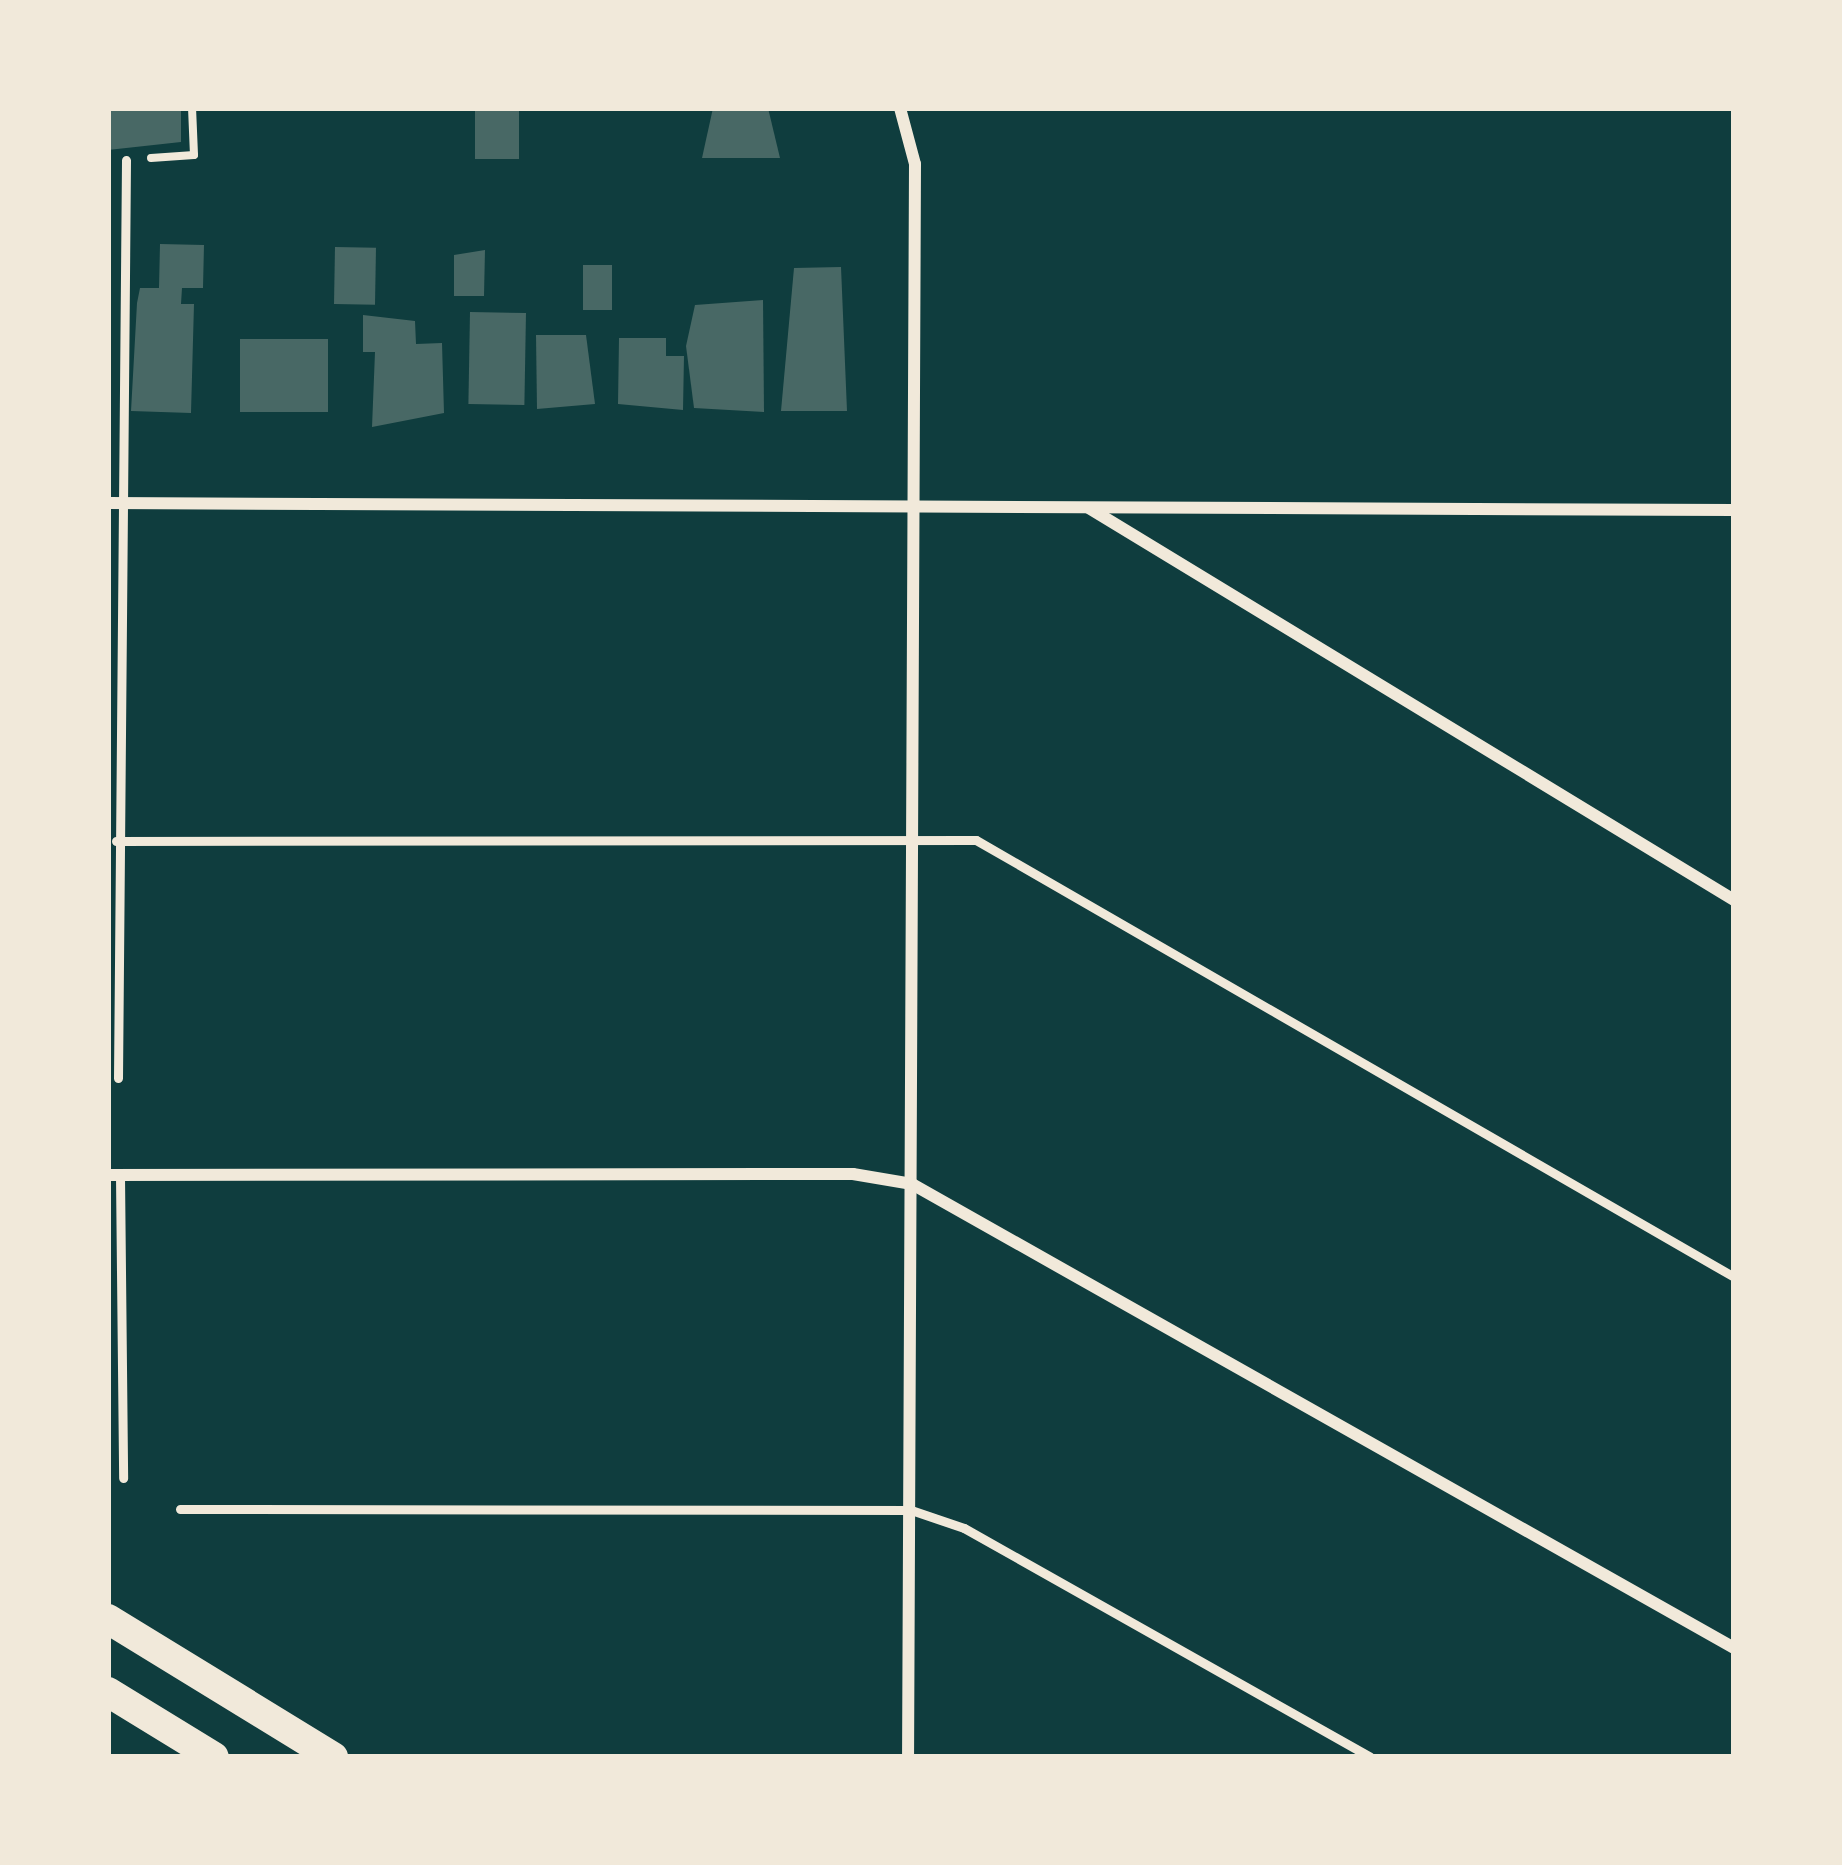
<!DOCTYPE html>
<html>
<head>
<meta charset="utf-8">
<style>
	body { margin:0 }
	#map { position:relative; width:1842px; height:1865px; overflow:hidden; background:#0f3d3e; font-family:"Noto Serif",serif }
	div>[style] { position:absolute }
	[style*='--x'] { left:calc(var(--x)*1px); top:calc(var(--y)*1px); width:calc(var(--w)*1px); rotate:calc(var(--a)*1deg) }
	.building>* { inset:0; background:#486865; transform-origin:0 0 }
	.path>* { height:8px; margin:-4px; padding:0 4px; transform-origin:4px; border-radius:4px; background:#f1e9da }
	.service>* { height:9px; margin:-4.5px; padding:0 4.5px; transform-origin:4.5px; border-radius:4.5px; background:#f1e9da }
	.minor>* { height:12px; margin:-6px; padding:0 6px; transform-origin:6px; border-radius:6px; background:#f1e9da }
	.primary>* { height:30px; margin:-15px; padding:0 15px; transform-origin:15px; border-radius:15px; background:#f1e9da }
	span { translate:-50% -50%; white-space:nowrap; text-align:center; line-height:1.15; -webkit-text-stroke:12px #f1e9da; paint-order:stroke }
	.frame { position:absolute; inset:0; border:111px solid #f1e9da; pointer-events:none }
</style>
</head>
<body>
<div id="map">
	<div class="building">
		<div style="clip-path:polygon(108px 108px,181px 108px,181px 142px,108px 150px)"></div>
		<div style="left:475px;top:108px;width:44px;height:51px"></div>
		<div style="clip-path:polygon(713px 108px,768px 108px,780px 158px,702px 158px)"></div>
		<div style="clip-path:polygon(160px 244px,204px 245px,203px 288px,182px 288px,181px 304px,194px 304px,191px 413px,131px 411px,137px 303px,140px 288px,159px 288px)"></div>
		<div style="left:335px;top:247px;width:41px;height:57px;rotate:1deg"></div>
		<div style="clip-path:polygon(485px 250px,484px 296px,454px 296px,454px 255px)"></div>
		<div style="left:583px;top:265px;width:29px;height:45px"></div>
		<div style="clip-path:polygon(841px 267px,847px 411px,781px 411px,794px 268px)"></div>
		<div style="clip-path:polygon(763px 300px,764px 412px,694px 408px,686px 346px,695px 305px)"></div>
		<div style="left:470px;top:312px;width:56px;height:92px;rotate:1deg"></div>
		<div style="clip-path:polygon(363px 315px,415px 321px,416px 344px,442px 343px,444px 413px,372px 427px,375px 352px,363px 352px)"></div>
		<div style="clip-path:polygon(536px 335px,586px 335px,595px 404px,537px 409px)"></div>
		<div style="clip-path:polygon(619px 338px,666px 338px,666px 356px,684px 356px,683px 410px,618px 404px)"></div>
		<div style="left:240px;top:339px;width:88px;height:73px"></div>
	</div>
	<div class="path">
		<div style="--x:151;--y:158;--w:43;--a:-4"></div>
		<div style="--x:194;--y:155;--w:47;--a:-92.4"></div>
	</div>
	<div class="service">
		<div style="--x:116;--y:841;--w:860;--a:-0.07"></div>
		<div style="--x:976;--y:840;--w:875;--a:29.96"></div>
		<div style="--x:118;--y:1078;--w:918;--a:-89.5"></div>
		<div style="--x:120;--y:1176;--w:302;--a:89.4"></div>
		<div style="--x:180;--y:1509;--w:731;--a:0.08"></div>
		<div style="--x:911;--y:1510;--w:56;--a:18.8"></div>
		<div style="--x:964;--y:1528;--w:466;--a:29.4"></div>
	</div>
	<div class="minor">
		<div style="--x:900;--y:108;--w:58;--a:75"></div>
		<div style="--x:915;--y:164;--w:1593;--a:90.25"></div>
		<div style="--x:108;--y:503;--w:1626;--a:0.25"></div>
		<div style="--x:1089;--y:508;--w:755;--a:31.29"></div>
		<div style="--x:108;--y:1175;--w:745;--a:-0.08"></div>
		<div style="--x:853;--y:1174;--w:60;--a:9.6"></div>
		<div style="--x:912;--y:1184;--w:944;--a:29.44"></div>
	</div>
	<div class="primary">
		<div style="--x:108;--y:1619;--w:264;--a:31.5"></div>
		<div style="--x:108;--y:1692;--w:124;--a:31.5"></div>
	</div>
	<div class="frame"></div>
</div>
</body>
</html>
